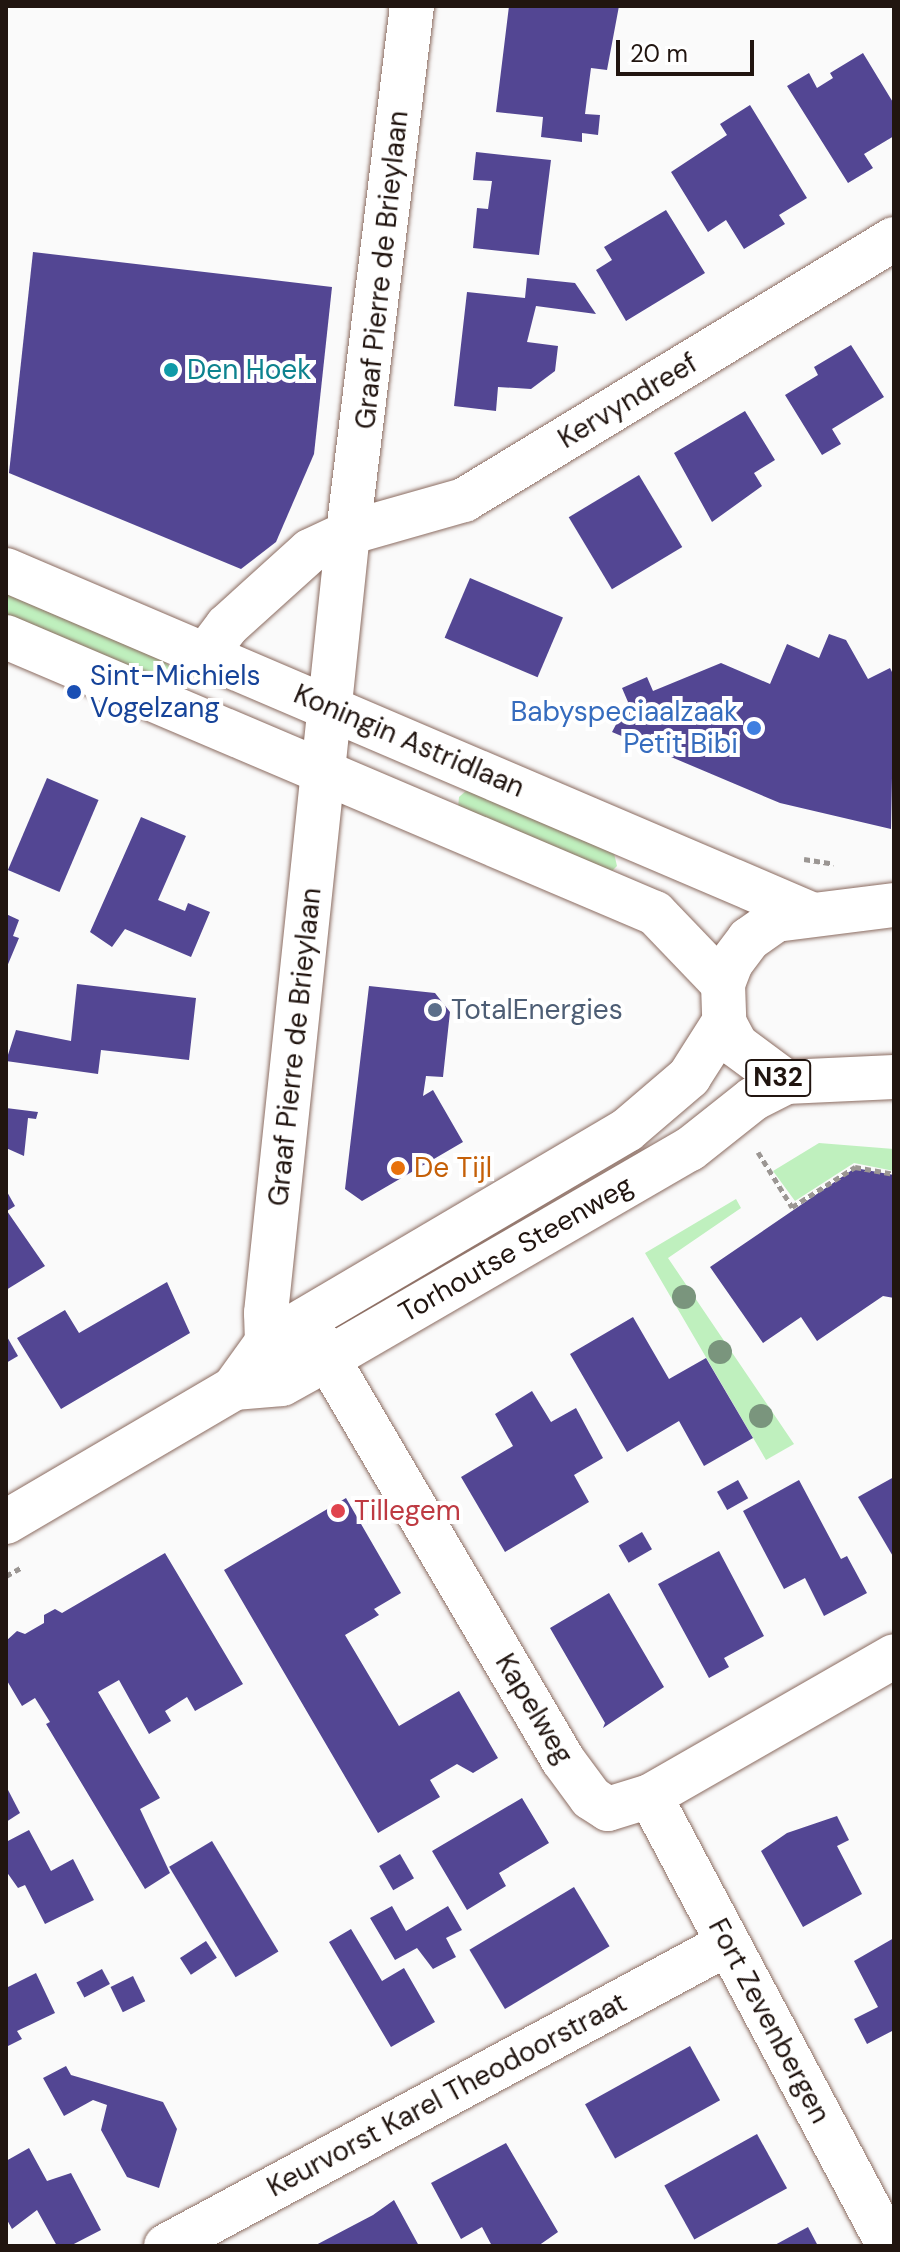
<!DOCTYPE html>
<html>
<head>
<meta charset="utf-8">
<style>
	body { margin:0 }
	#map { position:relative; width:900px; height:2252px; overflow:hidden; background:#fafafa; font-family:"DM Sans",sans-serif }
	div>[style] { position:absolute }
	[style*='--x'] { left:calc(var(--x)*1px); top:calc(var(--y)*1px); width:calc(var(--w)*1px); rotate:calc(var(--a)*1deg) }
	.green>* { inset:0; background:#bff0be }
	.building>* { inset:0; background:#534693; transform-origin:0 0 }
	.path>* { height:5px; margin-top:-2.5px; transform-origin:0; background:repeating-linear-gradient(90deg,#9b9693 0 6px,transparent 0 10px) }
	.roads { filter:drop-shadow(0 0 2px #8b6c61) drop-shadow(0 0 2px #8b6c61) }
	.minor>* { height:44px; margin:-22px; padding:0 22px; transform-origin:22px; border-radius:22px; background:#fff }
	.major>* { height:44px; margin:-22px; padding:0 22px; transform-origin:22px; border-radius:22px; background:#fff }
	.trees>* { width:24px; height:24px; margin:-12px; border-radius:50%; background:#7a957d }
	.dots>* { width:22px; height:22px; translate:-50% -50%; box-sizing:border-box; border:4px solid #fff; border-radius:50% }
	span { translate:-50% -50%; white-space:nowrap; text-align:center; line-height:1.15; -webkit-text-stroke:8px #fff; paint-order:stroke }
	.shield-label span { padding:2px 6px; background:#fff; border:2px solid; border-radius:6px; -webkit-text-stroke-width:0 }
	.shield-label { font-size:26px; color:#211510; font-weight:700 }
	.street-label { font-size:28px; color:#211510 }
	.culture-label { font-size:28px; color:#0d838f }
	.left { translate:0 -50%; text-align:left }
	.transit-label { font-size:28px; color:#164399 }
	.shop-label { font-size:28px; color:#366cbe }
	.right { translate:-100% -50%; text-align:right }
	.service-label { font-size:28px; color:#4e5e75 }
	.food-label { font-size:28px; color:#c56008 }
	.health-label { font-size:28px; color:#be3a42 }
	.frame { position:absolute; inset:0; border:8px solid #211510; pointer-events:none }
	.scale { position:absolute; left:616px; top:40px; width:138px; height:36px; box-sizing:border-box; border:4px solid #211510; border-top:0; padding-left:10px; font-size:24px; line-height:28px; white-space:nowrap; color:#211510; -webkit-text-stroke:6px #fff; paint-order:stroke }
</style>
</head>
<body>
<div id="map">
	<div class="green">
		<div style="clip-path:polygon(6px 594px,164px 661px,173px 670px,172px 679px,166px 685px,6px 623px)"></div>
		<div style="clip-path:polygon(467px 790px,613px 849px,617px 866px,611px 872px,458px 808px,459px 797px)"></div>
		<div style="clip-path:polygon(819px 1143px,894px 1149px,894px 1171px,854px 1163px,795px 1201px,773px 1171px)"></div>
		<div style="clip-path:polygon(736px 1199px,741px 1208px,668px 1258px,794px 1444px,766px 1460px,645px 1253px)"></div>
	</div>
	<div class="building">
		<div style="clip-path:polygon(509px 6px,619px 6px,607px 70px,591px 68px,587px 98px,585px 114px,600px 115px,598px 135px,582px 133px,582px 142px,541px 137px,543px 117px,496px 112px)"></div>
		<div style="clip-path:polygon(863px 53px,894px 104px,894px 136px,864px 154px,873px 168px,848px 183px,787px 86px,809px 73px,817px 88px,833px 78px,830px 73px)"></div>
		<div style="clip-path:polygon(750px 105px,807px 198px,779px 215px,785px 224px,744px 249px,726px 220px,708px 232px,671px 172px,727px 135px,720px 124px)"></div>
		<div style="clip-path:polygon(476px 152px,551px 160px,539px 255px,473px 248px,477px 208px,488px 209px,492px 181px,473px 180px)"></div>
		<div style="clip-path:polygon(666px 210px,705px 273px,626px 321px,596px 270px,612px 260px,604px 247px)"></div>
		<div style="clip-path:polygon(33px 252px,332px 287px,314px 454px,276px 542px,241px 569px,9px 473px)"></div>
		<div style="clip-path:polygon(527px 278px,575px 283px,596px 314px,536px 306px,527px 342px,558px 346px,555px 371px,531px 389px,498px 387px,496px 411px,454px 406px,467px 292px,525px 298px)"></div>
		<div style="clip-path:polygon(851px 345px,884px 397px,832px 429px,841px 444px,822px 455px,785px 395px,818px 375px,814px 367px)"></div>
		<div style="clip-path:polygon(745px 411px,775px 460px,754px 473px,762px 486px,712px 522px,674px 453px)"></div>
		<div style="left:639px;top:475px;width:84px;height:82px;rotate:59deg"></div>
		<div style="left:470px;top:578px;width:101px;height:65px;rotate:23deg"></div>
		<div style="clip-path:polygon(829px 634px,846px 640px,868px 679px,890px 668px,894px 676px,891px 829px,780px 803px,612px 732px,628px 702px,622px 688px,647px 677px,653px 691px,721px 663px,770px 684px,787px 644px,819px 658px)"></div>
		<div style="left:47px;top:778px;width:56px;height:100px;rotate:23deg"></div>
		<div style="clip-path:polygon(141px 817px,186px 836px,158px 900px,185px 911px,188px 903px,210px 912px,191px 957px,125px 929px,112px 947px,90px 932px)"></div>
		<div style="clip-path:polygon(6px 914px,19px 920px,13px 936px,19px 938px,6px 969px)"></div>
		<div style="clip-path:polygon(77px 984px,196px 998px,189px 1060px,101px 1050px,98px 1074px,6px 1061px,16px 1030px,71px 1041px)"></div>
		<div style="clip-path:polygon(369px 986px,435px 993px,450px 1012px,443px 1077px,426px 1076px,423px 1096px,433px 1090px,463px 1142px,362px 1201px,345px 1189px)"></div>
		<div style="clip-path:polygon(6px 1108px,38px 1112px,36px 1119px,28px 1118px,24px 1156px,6px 1148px)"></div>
		<div style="clip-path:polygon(855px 1168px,894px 1175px,894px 1298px,883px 1296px,817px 1341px,801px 1317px,763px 1343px,710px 1267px)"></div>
		<div style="clip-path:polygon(6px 1190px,15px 1206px,7px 1211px,45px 1266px,6px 1290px)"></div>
		<div style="clip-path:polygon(167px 1282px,190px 1333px,61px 1409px,17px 1338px,65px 1310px,79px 1333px)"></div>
		<div style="clip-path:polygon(633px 1317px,669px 1379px,706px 1358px,753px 1438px,704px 1466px,679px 1421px,627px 1452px,570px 1354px)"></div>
		<div style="clip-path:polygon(6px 1335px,18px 1356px,6px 1363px)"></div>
		<div style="clip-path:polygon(532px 1391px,551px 1422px,576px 1408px,603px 1458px,574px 1475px,589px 1502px,505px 1552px,461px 1477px,513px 1446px,495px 1414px)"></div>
		<div style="clip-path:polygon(894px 1477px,894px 1558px,858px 1497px)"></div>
		<div style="left:738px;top:1480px;width:21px;height:24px;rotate:61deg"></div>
		<div style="clip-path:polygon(799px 1480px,841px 1559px,847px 1556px,867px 1593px,824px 1616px,805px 1578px,784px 1589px,743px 1511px)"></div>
		<div style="clip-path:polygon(346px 1498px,401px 1593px,374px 1609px,379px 1615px,345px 1635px,399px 1726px,459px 1691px,498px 1758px,473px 1773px,457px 1764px,430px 1780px,440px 1797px,378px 1833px,224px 1570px)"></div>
		<div style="left:642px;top:1532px;width:20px;height:27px;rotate:60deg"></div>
		<div style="clip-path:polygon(719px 1551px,764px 1636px,724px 1658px,729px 1667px,709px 1678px,658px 1584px)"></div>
		<div style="clip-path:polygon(165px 1553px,243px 1684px,195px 1711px,187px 1697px,165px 1711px,171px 1721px,149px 1734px,119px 1680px,98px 1692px,160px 1798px,140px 1809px,170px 1873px,145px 1889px,46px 1724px,50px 1722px,35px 1698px,22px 1706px,6px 1679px,6px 1641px,17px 1631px,25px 1634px,44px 1623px,44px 1615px,55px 1609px,62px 1613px)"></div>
		<div style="clip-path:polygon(609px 1593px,664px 1687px,603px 1728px,605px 1723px,550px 1628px)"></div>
		<div style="clip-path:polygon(6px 1786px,20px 1813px,6px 1822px)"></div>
		<div style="clip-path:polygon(522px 1798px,549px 1843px,499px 1873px,506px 1886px,467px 1910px,432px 1851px)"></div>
		<div style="clip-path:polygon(837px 1816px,849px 1840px,837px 1846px,862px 1894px,803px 1927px,761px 1851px,787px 1833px)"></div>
		<div style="clip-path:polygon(29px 1830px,51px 1871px,73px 1859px,94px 1900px,45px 1924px,25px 1885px,18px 1888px,6px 1871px,6px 1842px)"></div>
		<div style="left:212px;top:1841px;width:129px;height:50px;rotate:59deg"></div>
		<div style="left:400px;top:1854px;width:28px;height:24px;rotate:60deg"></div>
		<div style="left:574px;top:1887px;width:69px;height:122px;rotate:59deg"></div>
		<div style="clip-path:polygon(392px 1906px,406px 1931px,448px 1906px,462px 1930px,446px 1938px,456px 1957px,433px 1969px,417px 1948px,395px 1960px,370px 1918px)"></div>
		<div style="clip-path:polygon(351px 1929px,382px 1981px,404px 1968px,435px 2022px,391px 2047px,329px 1942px)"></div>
		<div style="clip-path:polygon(894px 1938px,894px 2030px,867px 2044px,854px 2019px,878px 2007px,854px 1961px)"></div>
		<div style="left:206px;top:1941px;width:20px;height:31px;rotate:57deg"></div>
		<div style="left:102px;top:1969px;width:17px;height:29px;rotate:62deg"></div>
		<div style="clip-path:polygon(36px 1973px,55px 2013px,17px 2031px,22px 2039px,6px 2047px,6px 1988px)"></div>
		<div style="left:133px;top:1976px;width:28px;height:25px;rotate:64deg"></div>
		<div style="left:690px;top:2046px;width:62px;height:120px;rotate:61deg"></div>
		<div style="clip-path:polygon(66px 2066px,71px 2075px,163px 2102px,177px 2129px,159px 2188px,127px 2177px,101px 2130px,107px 2105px,93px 2100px,64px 2116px,43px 2078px)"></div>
		<div style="left:757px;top:2134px;width:62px;height:106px;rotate:61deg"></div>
		<div style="clip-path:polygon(506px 2143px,558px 2232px,538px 2246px,492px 2246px,482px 2227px,461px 2239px,431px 2183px)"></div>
		<div style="clip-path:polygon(29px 2148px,47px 2181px,71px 2173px,101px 2230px,70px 2246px,57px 2246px,37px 2210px,12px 2229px,6px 2218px,6px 2161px)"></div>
		<div style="clip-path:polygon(394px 2200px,419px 2246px,314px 2246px,373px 2215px)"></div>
		<div style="clip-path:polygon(808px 2227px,818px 2246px,773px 2246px)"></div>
	</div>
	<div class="path">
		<div style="--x:804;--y:859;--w:30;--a:9"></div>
		<div style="--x:758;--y:1152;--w:65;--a:58.3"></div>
		<div style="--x:792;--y:1207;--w:75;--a:-32.4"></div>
		<div style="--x:855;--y:1167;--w:40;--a:10"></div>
		<div style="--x:6;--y:1576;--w:18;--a:-29"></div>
	</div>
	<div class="roads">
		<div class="minor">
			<div style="--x:6;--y:570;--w:875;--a:23.14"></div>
			<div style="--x:6;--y:637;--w:705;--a:23.04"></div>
			<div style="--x:655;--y:913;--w:98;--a:46.2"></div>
			<div style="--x:206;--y:654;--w:35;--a:-53"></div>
			<div style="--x:227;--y:626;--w:112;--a:-42.1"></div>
			<div style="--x:310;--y:551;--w:42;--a:-25.3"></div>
			<div style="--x:348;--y:533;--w:121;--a:-15.9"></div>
			<div style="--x:464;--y:500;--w:503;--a:-31.26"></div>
			<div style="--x:308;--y:1325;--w:504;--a:59.62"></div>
			<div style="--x:563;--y:1760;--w:47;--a:53.6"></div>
			<div style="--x:591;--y:1798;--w:20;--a:33"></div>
			<div style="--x:608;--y:1809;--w:44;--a:-17.2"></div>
			<div style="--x:650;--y:1796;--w:281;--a:-29.8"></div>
			<div style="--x:284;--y:1371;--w:34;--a:-120"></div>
			<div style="--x:267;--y:1342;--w:29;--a:-92"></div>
			<div style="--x:266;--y:1313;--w:784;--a:-84"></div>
			<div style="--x:348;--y:533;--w:531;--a:-83.08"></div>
			<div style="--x:650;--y:1796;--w:510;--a:62.03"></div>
			<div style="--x:166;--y:2246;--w:637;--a:-28.29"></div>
		</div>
		<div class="major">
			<div style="--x:894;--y:905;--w:119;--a:172.8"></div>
			<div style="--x:776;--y:920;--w:33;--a:145"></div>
			<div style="--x:749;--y:939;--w:30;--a:127"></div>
			<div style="--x:731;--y:963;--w:22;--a:111"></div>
			<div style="--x:723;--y:984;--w:38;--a:88"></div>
			<div style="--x:724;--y:1022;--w:26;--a:62"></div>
			<div style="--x:736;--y:1045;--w:62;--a:36.5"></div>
			<div style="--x:786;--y:1082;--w:108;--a:-2.7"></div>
			<div style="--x:234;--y:1388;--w:57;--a:-54.3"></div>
			<div style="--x:267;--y:1342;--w:418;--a:-30.5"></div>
			<div style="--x:627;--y:1130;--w:82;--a:-40.5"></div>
			<div style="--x:689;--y:1077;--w:65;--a:-57.5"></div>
			<div style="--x:6;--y:1522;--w:264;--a:-30.4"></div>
			<div style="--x:234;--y:1388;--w:48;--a:-4.8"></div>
			<div style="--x:282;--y:1384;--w:54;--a:-29"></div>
			<div style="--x:329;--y:1358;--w:417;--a:-30.1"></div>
			<div style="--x:690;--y:1149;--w:80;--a:-38.4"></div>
			<div style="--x:753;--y:1099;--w:37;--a:-27"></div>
		</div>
	</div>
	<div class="trees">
		<div style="left:684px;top:1297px"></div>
		<div style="left:720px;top:1352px"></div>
		<div style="left:761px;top:1416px"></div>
	</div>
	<div class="dots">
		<div style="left:171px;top:370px;background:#0f9aa8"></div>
		<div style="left:74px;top:692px;background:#1a4fb4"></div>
		<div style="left:754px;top:728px;background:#3f7fe0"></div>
		<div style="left:435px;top:1010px;background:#5c6f8a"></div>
		<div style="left:398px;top:1168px;background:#e8710a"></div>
		<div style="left:338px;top:1511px;background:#e0444e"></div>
	</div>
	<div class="shield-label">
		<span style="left:778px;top:1078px">N32</span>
	</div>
	<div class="street-label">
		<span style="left:382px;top:270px;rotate:-84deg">Graaf Pierre de Brieylaan</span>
		<span style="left:628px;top:401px;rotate:-31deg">Kervyndreef</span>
		<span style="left:409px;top:741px;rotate:23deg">Koningin Astridlaan</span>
		<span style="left:295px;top:1047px;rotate:-84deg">Graaf Pierre de Brieylaan</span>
		<span style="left:516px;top:1249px;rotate:-30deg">Torhoutse Steenweg</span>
		<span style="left:534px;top:1709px;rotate:59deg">Kapelweg</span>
		<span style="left:769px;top:2021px;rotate:62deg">Fort Zevenbergen</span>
		<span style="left:447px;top:2095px;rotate:-28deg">Keurvorst Karel Theodoorstraat</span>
	</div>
	<div class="culture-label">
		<span class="left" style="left:187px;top:370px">Den Hoek</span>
	</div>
	<div class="transit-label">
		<span class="left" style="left:90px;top:692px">Sint-Michiels<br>Vogelzang</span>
	</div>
	<div class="shop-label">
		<span class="right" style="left:738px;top:728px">Babyspeciaalzaak<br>Petit Bibi</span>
	</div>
	<div class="service-label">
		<span class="left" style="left:451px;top:1010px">TotalEnergies</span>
	</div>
	<div class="food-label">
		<span class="left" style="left:414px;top:1168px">De Tijl</span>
	</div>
	<div class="health-label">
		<span class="left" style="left:354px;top:1511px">Tillegem</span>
	</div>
	<div class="frame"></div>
	<div class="scale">20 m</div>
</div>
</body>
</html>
